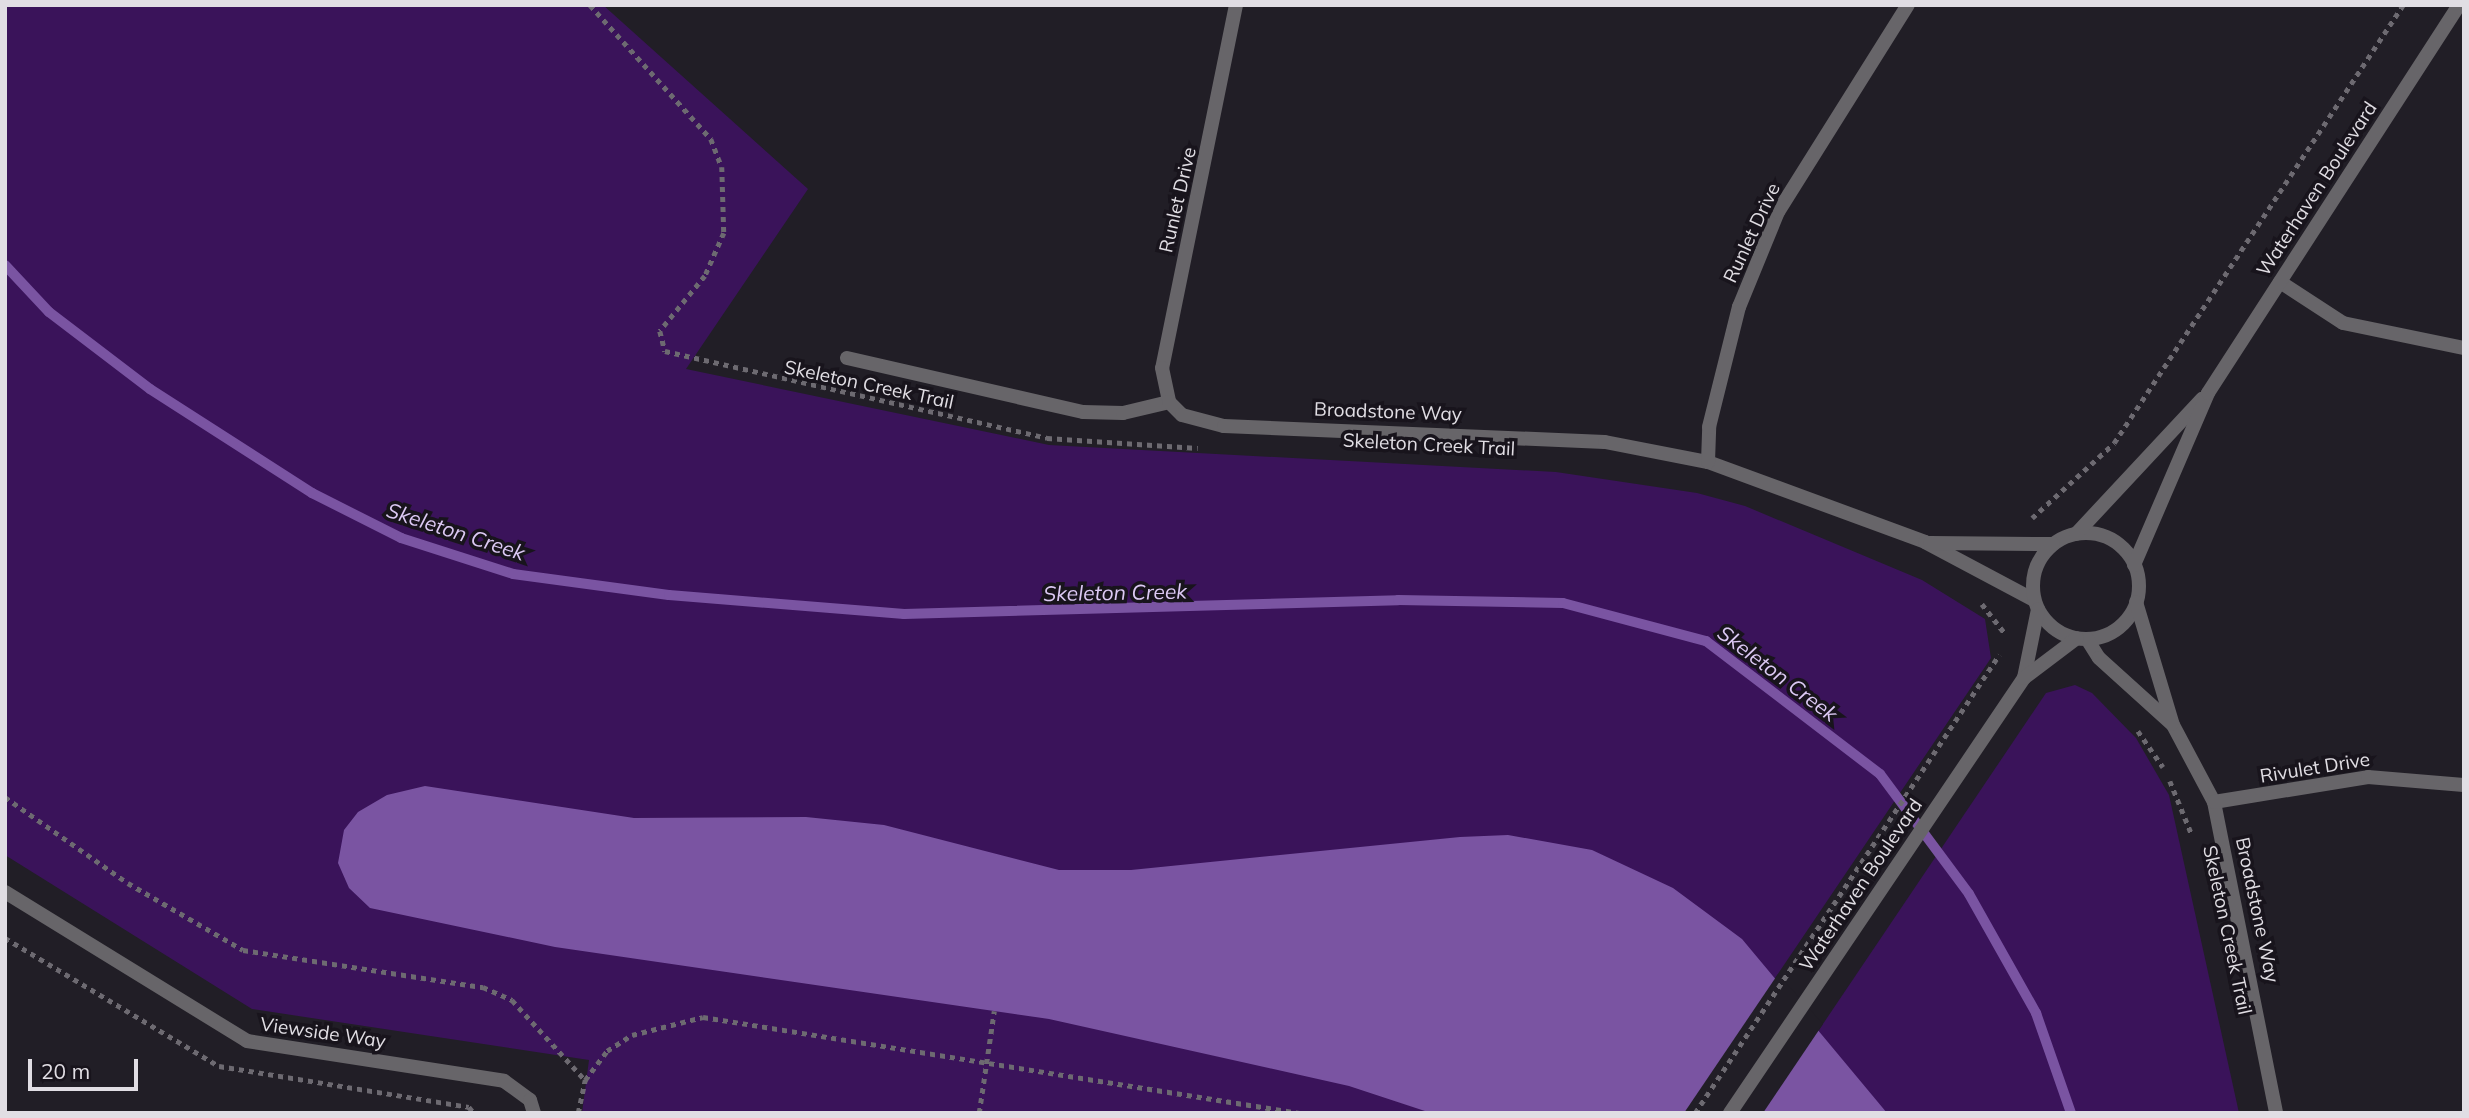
<!DOCTYPE html>
<html>
<head>
<meta charset="utf-8">
<style>
	body { margin:0 }
	#map { position:relative; width:2469px; height:1118px; overflow:hidden; background:#211e26; font-family:Mulish,sans-serif }
	div>[style] { position:absolute }
	[style*='--x'] { left:calc(var(--x)*1px); top:calc(var(--y)*1px); width:calc(var(--w)*1px); rotate:calc(var(--a)*1deg) }
	.green>* { inset:0; background:#3a135a }
	.water>* { inset:0; background:#7a54a2 }
	.pier>* { inset:0; background:#211e26 }
	.stream>* { height:10px; margin:-5px; padding:0 5px; transform-origin:5px; border-radius:5px; background:#7a54a2 }
	.path>* { height:4.5px; margin-top:-2.25px; transform-origin:0; background:repeating-linear-gradient(90deg,#6d6a71 0 5px,transparent 0 10px) }
	.lane>* { height:14px; margin:-7px; padding:0 7px; transform-origin:7px; border-radius:7px; background:#676569 }
	.street>* { height:14px; margin:-7px; padding:0 7px; transform-origin:7px; border-radius:7px; background:#676569 }
	.street>.ring { margin:-7px; padding:0; box-sizing:content-box; background:none; border:14px solid #676569; border-radius:50% }
	span { translate:-50% -50%; white-space:nowrap; text-align:center; line-height:1.15; -webkit-text-stroke:7px #18141c; paint-order:stroke }
	.street-label { font-size:19px; color:#e1dee4 }
	.water-label { font-size:21px; color:#dcc9f4; font-style:italic }
	.frame { position:absolute; inset:0; border:7px solid #e1dee4; pointer-events:none }
	.scale { position:absolute; left:28px; top:1059px; width:110px; height:32px; box-sizing:border-box; border:4px solid #e1dee4; border-top:0; padding-left:9px; font-size:21px; line-height:24px; white-space:nowrap; color:#e1dee4; -webkit-text-stroke:5px #18141c; paint-order:stroke }
</style>
</head>
<body>
<div id="map">
	<div class="green">
		<div style="clip-path:polygon(5px 5px,603px 5px,808px 189px,686px 369px,1049px 445px,1556px 472px,1697px 493px,1745px 506px,1922px 580px,1985px 619px,1991px 658px,1684px 1113px,582px 1113px,589px 1060px,252px 1009px,5px 855px)"></div>
		<div style="clip-path:polygon(2075px 685px,2092px 693px,2136px 738px,2169px 795px,2239px 1113px,1763px 1113px,2046px 693px)"></div>
	</div>
	<div class="water">
		<div style="clip-path:polygon(425px 786px,634px 818px,806px 817px,884px 825px,1059px 870px,1131px 870px,1460px 837px,1508px 835px,1592px 850px,1673px 888px,1742px 939px,1887px 1113px,1431px 1113px,1349px 1086px,1049px 1019px,555px 947px,370px 908px,349px 888px,338px 863px,344px 830px,358px 812px,387px 795px)"></div>
	</div>
	<div class="pier">
		<div style="clip-path:polygon(1778px 974px,1823px 1024px,1763px 1113px,1684px 1113px)"></div>
	</div>
	<div class="stream">
		<div style="--x:5;--y:265;--w:64;--a:46.9"></div>
		<div style="--x:49;--y:312;--w:127;--a:37.3"></div>
		<div style="--x:150;--y:389;--w:193;--a:32.7"></div>
		<div style="--x:312;--y:493;--w:100;--a:26.8"></div>
		<div style="--x:401;--y:538;--w:118;--a:17.8"></div>
		<div style="--x:513;--y:574;--w:157;--a:7.7"></div>
		<div style="--x:669;--y:595;--w:236;--a:4.6"></div>
		<div style="--x:904;--y:614;--w:494;--a:-1.6"></div>
		<div style="--x:1398;--y:600;--w:165;--a:1"></div>
		<div style="--x:1563;--y:603;--w:148;--a:14.9"></div>
		<div style="--x:1706;--y:641;--w:219;--a:37.4"></div>
		<div style="--x:1880;--y:774;--w:149;--a:53.4"></div>
		<div style="--x:1969;--y:894;--w:137;--a:60.6"></div>
		<div style="--x:2036;--y:1013;--w:106;--a:70.7"></div>
	</div>
	<div class="path">
		<div style="--x:590;--y:5;--w:181;--a:47.9"></div>
		<div style="--x:711;--y:139;--w:30;--a:69"></div>
		<div style="--x:722;--y:167;--w:66;--a:88.3"></div>
		<div style="--x:724;--y:233;--w:47;--a:113.8"></div>
		<div style="--x:705;--y:276;--w:71;--a:129.3"></div>
		<div style="--x:660;--y:331;--w:21;--a:76"></div>
		<div style="--x:665;--y:351;--w:392;--a:12.8"></div>
		<div style="--x:1047;--y:438;--w:151;--a:3.8"></div>
		<div style="--x:2032;--y:518;--w:111;--a:-42.4"></div>
		<div style="--x:2114;--y:443;--w:525;--a:-56.58"></div>
		<div style="--x:1982;--y:604;--w:39;--a:52"></div>
		<div style="--x:2138;--y:731;--w:44;--a:55.2"></div>
		<div style="--x:2170;--y:781;--w:58;--a:67.8"></div>
		<div style="--x:5;--y:797;--w:150;--a:35"></div>
		<div style="--x:128;--y:883;--w:133;--a:30.2"></div>
		<div style="--x:243;--y:950;--w:243;--a:8.8"></div>
		<div style="--x:483;--y:987;--w:32;--a:24"></div>
		<div style="--x:512;--y:1000;--w:108;--a:47.6"></div>
		<div style="--x:585;--y:1080;--w:36;--a:-53"></div>
		<div style="--x:607;--y:1051;--w:30;--a:-33"></div>
		<div style="--x:632;--y:1035;--w:73;--a:-14.2"></div>
		<div style="--x:703;--y:1017;--w:604;--a:9.15"></div>
		<div style="--x:5;--y:938;--w:249;--a:30.9"></div>
		<div style="--x:219;--y:1066;--w:253;--a:9.3"></div>
		<div style="--x:469;--y:1107;--w:8;--a:50"></div>
		<div style="--x:578;--y:1113;--w:34;--a:-78"></div>
		<div style="--x:979;--y:1113;--w:103;--a:-81.6"></div>
		<div style="--x:1695;--y:1113;--w:550;--a:-56.43"></div>
	</div>
	<div class="lane">
		<div style="--x:847;--y:358;--w:242;--a:12.9"></div>
		<div style="--x:1083;--y:412;--w:40;--a:1.4"></div>
		<div style="--x:1123;--y:413;--w:47;--a:-13.4"></div>
	</div>
	<div class="street">
		<div style="--x:1236;--y:5;--w:370;--a:101.5"></div>
		<div style="--x:1162;--y:368;--w:35;--a:78"></div>
		<div style="--x:1169;--y:402;--w:18;--a:45"></div>
		<div style="--x:1182;--y:415;--w:43;--a:14.7"></div>
		<div style="--x:1224;--y:426;--w:381;--a:2.4"></div>
		<div style="--x:1605;--y:442;--w:105;--a:11"></div>
		<div style="--x:1708;--y:462;--w:231;--a:20.2"></div>
		<div style="--x:1925;--y:542;--w:123;--a:28"></div>
		<div style="--x:2280;--y:282;--w:75;--a:33.1"></div>
		<div style="--x:2343;--y:323;--w:124;--a:11.7"></div>
		<div style="--x:1708;--y:462;--w:35;--a:-88"></div>
		<div style="--x:1709;--y:427;--w:124;--a:-76"></div>
		<div style="--x:1739;--y:307;--w:103;--a:-67.7"></div>
		<div style="--x:1778;--y:212;--w:244;--a:-57.9"></div>
		<div class="ring" style="left:2033px;top:533px;width:92px;height:92px"></div>
		<div style="--x:2076;--y:534;--w:185;--a:-47"></div>
		<div style="--x:1930;--y:543;--w:123;--a:0.5"></div>
		<div style="--x:2134;--y:565;--w:187;--a:-66.7"></div>
		<div style="--x:2208;--y:393;--w:462;--a:-57.1"></div>
		<div style="--x:2136;--y:602;--w:128;--a:73.3"></div>
		<div style="--x:2173;--y:725;--w:87;--a:62"></div>
		<div style="--x:2214;--y:802;--w:317;--a:78.7"></div>
		<div style="--x:2087;--y:639;--w:22;--a:58"></div>
		<div style="--x:2099;--y:658;--w:98;--a:42.1"></div>
		<div style="--x:2024;--y:678;--w:70;--a:-78.5"></div>
		<div style="--x:2214;--y:802;--w:156;--a:-9.2"></div>
		<div style="--x:2368;--y:777;--w:96;--a:4.8"></div>
		<div style="--x:5;--y:892;--w:284;--a:31.6"></div>
		<div style="--x:247;--y:1041;--w:260;--a:8.8"></div>
		<div style="--x:504;--y:1081;--w:32;--a:36"></div>
		<div style="--x:530;--y:1100;--w:14;--a:73"></div>
		<div style="--x:1730;--y:1113;--w:525;--a:-55.95"></div>
		<div style="--x:2024;--y:678;--w:66;--a:-37"></div>
	</div>
	<div class="street-label">
		<span style="left:2317px;top:189px;rotate:-57deg">Waterhaven Boulevard</span>
		<span style="left:1178px;top:200px;rotate:-77deg">Runlet Drive</span>
		<span style="left:1752px;top:233px;rotate:-65deg">Runlet Drive</span>
		<span style="left:869px;top:385px;rotate:12deg">Skeleton Creek Trail</span>
		<span style="left:1388px;top:412px;rotate:2deg">Broadstone Way</span>
		<span style="left:1429px;top:445px;rotate:3deg">Skeleton Creek Trail</span>
		<span style="left:2315px;top:768px;rotate:-9deg">Rivulet Drive</span>
		<span style="left:1861px;top:885px;rotate:-56deg">Waterhaven Boulevard</span>
		<span style="left:2257px;top:910px;rotate:78deg">Broadstone Way</span>
		<span style="left:2227px;top:930px;rotate:78deg">Skeleton Creek Trail</span>
		<span style="left:323px;top:1033px;rotate:8deg">Viewside Way</span>
	</div>
	<div class="water-label">
		<span style="left:456px;top:531px;rotate:18deg">Skeleton Creek</span>
		<span style="left:1115px;top:592px;rotate:-1deg">Skeleton Creek</span>
		<span style="left:1778px;top:673px;rotate:37deg">Skeleton Creek</span>
	</div>
	<div class="frame"></div>
	<div class="scale">20 m</div>
</div>
</body>
</html>
